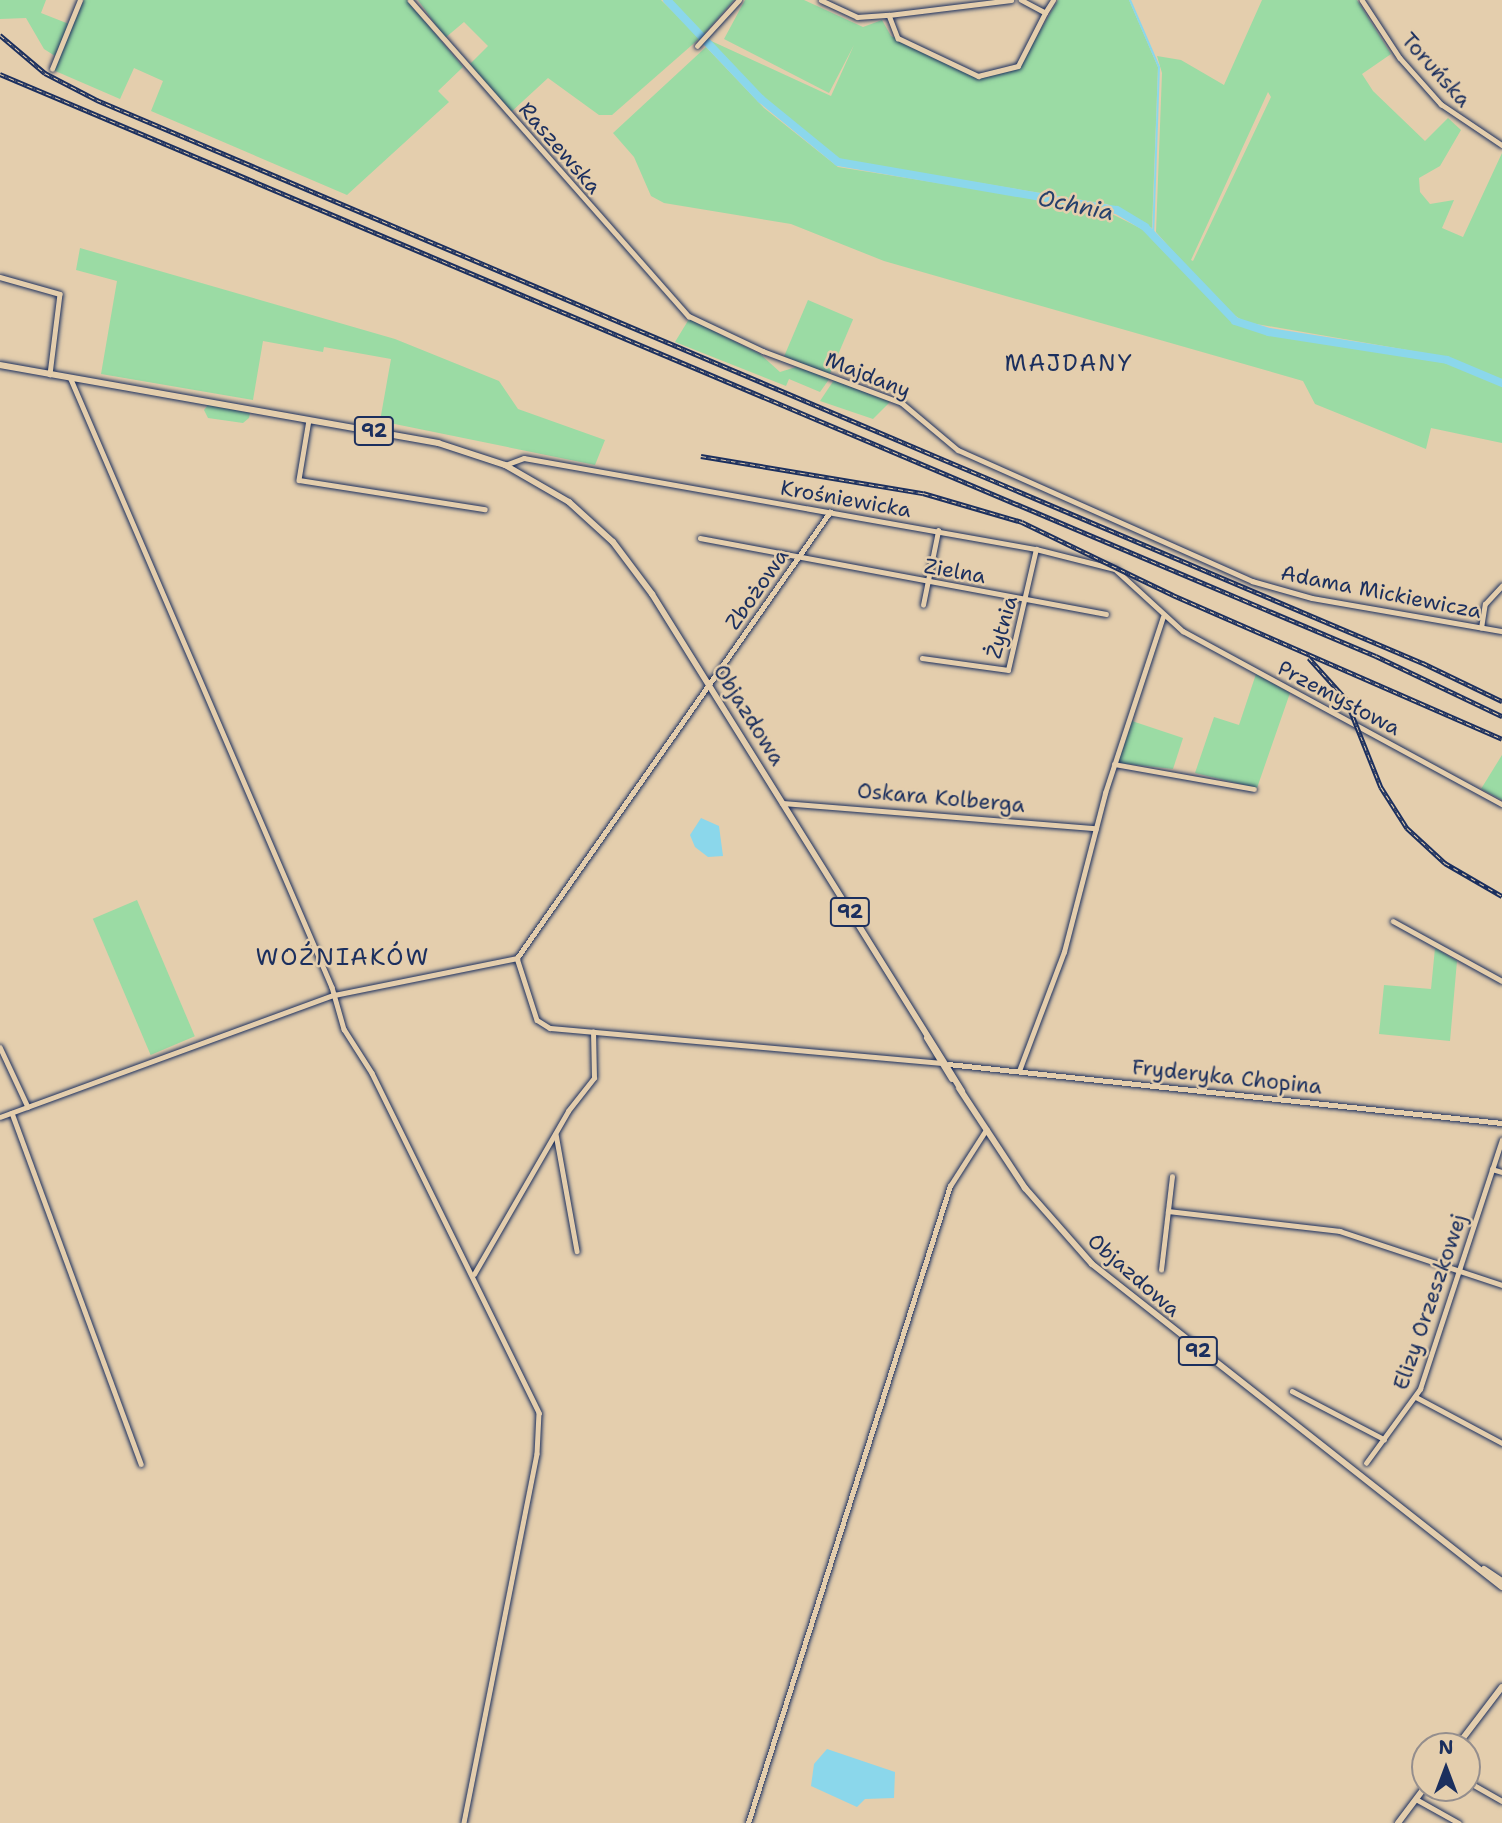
<!DOCTYPE html>
<html>
<head>
<meta charset="utf-8">
<style>
	body { margin:0 }
	#map { position:relative; width:1502px; height:1823px; overflow:hidden; background:#e4cead; font-family:"Shantell Sans",sans-serif }
	div>[style] { position:absolute }
	[style*='--x'] { left:calc(var(--x)*1px); top:calc(var(--y)*1px); width:calc(var(--w)*1px); rotate:calc(var(--a)*1deg) }
	.green>* { inset:0; background:#9bdba4; transform-origin:0 0 }
	.water>* { inset:0; background:#8bd7eb }
	.stream>* { height:2px; margin:-1px; padding:0 1px; transform-origin:1px; border-radius:1px; background:#8bd7eb }
	.river>* { height:8px; margin:-4px; padding:0 4px; transform-origin:4px; border-radius:4px; background:#8bd7eb }
	.roads { filter:drop-shadow(0 0 2px #1b2f5e) drop-shadow(0 0 2px #1b2f5e) }
	.minor>* { height:4.5px; margin:-2.25px; padding:0 2.25px; transform-origin:2.25px; border-radius:2.25px; background:#e4cead }
	.major>* { height:6px; margin:-3px; padding:0 3px; transform-origin:3px; border-radius:3px; background:#e4cead }
	.rail>* { height:4.5px; margin-top:-2.25px; transform-origin:0; background:repeating-linear-gradient(90deg,#e4cead 0 5px,#1b2f5e 0 10px); box-sizing:border-box; border-block:2px solid #1b2f5e }
	span { translate:-50% -50%; white-space:nowrap; text-align:center; line-height:1.15; -webkit-text-stroke:5px #e4cead; paint-order:stroke }
	.shield-label span { padding:2px 5px; background:#e4cead; border:2px solid; border-radius:5px; -webkit-text-stroke-width:0 }
	.shield-label { font-size:19px; color:#1b2f5e; font-weight:700 }
	.street-label { font-size:21px; color:#1b2f5e }
	.water-label { font-size:23px; color:#26406c; font-style:italic }
	.neighbourhood-label { font-size:23px; color:#1b2f5e; letter-spacing:2px }
	.quarter-label { font-size:24px; color:#1b2f5e; letter-spacing:2px }
	.north { position:absolute; left:1411px; top:1732px; width:70px; height:70px; box-sizing:border-box; background:#e4cead; border:2px solid #948e8d; border-radius:50%; rotate:0deg; font-size:19px; font-weight:700; line-height:28px; text-align:center; color:#1b2f5e }
	.north::after { content:''; display:block; margin:auto; width:24px; height:32px; background:#1b2f5e; clip-path:polygon(50% 0,100% 100%,50% 72%,0 100%) }
</style>
</head>
<body>
<div id="map">
	<div class="green">
		<div style="clip-path:polygon(0 0,46px 0,41px 13px,69px 24px,55px 56px,44px 49px,26px 18px,0 19px)"></div>
		<div style="clip-path:polygon(84px 0,407px 0,463px 67px,438px 91px,449px 102px,347px 195px,151px 111px,163px 81px,134px 68px,120px 99px,53px 70px)"></div>
		<div style="clip-path:polygon(418px 0,661px 0,700px 38px,612px 115px,599px 115px,548px 78px,510px 113px,468px 66px,488px 46px,464px 22px,445px 38px)"></div>
		<div style="clip-path:polygon(671px 0,734px 0,704px 34px)"></div>
		<div style="clip-path:polygon(745px 0,804px 0,863px 27px,882px 20px,891px 36px,978px 77px,1018px 69px,1058px 0,1129px 0,1158px 67px,1152px 228px,1107px 204px,835px 159px,780px 114px,707px 39px,831px 96px,854px 45px,829px 93px,724px 39px)"></div>
		<div style="clip-path:polygon(evenodd,1262px 0,1357px 0,1391px 54px,1362px 74px,1373px 91px,1425px 141px,1448px 118px,1461px 130px,1440px 166px,1419px 178px,1420px 192px,1430px 204px,1454px 200px,1442px 228px,1463px 237px,1502px 153px,1502px 380px,1442px 356px,1245px 322px,1223px 308px,1156px 232px,1162px 73px,1157px 56px,1181px 60px,1224px 85px,1262px 0,1268px 92px,1271px 97px,1193px 261px,1191px 260px,1268px 92px)"></div>
		<div style="clip-path:polygon(706px 47px,764px 108px,838px 167px,1102px 209px,1142px 229px,1232px 322px,1271px 335px,1445px 363px,1502px 385px,1502px 443px,1431px 428px,1426px 449px,1315px 404px,1303px 381px,884px 261px,791px 224px,664px 203px,651px 196px,634px 157px,613px 133px)"></div>
		<div style="clip-path:polygon(80px 248px,395px 339px,499px 381px,518px 409px,605px 440px,595px 465px,380px 421px,391px 359px,324px 347px,323px 352px,263px 341px,253px 400px,101px 374px,117px 281px,76px 270px)"></div>
		<div style="left:808px;top:300px;width:49px;height:61px;rotate:23deg"></div>
		<div style="clip-path:polygon(689px 319px,760px 354px,780px 372px,796px 367px,830px 378px,820px 392px,789px 379px,786px 386px,675px 342px)"></div>
		<div style="clip-path:polygon(834px 380px,890px 402px,873px 419px,820px 401px)"></div>
		<div style="clip-path:polygon(208px 405px,250px 413px,249px 418px,243px 423px,208px 418px,204px 410px)"></div>
		<div style="clip-path:polygon(1256px 674px,1290px 693px,1257px 788px,1195px 773px,1214px 717px,1239px 725px)"></div>
		<div style="clip-path:polygon(1132px 721px,1183px 738px,1173px 769px,1118px 763px)"></div>
		<div style="clip-path:polygon(1502px 755px,1502px 800px,1481px 789px)"></div>
		<div style="left:137px;top:900px;width:148px;height:48px;rotate:67deg"></div>
		<div style="clip-path:polygon(1435px 948px,1457px 961px,1450px 1041px,1379px 1034px,1384px 985px,1431px 989px)"></div>
	</div>
	<div class="water">
		<div style="clip-path:polygon(701px 818px,719px 826px,723px 856px,708px 857px,695px 847px,690px 835px)"></div>
		<div style="clip-path:polygon(827px 1749px,895px 1772px,894px 1798px,865px 1799px,857px 1807px,811px 1786px,814px 1764px)"></div>
	</div>
	<div class="stream">
		<div style="--x:1130;--y:0;--w:73;--a:66.6"></div>
		<div style="--x:1159;--y:67;--w:168;--a:92"></div>
	</div>
	<div class="river">
		<div style="--x:667;--y:0;--w:137;--a:46.5"></div>
		<div style="--x:761;--y:99;--w:99;--a:39.3"></div>
		<div style="--x:838;--y:162;--w:283;--a:9.8"></div>
		<div style="--x:1117;--y:210;--w:33;--a:31"></div>
		<div style="--x:1145;--y:227;--w:130;--a:46.2"></div>
		<div style="--x:1235;--y:321;--w:36;--a:18"></div>
		<div style="--x:1269;--y:332;--w:180;--a:8.9"></div>
		<div style="--x:1447;--y:360;--w:60;--a:22.7"></div>
	</div>
	<div class="roads">
		<div class="minor">
			<div style="--x:410;--y:0;--w:422;--a:48.6"></div>
			<div style="--x:689;--y:316;--w:82;--a:25.3"></div>
			<div style="--x:763;--y:351;--w:148;--a:20.5"></div>
			<div style="--x:902;--y:403;--w:73;--a:40"></div>
			<div style="--x:958;--y:450;--w:322;--a:24"></div>
			<div style="--x:1252;--y:581;--w:62;--a:15.8"></div>
			<div style="--x:1312;--y:598;--w:193;--a:9.9"></div>
			<div style="--x:821;--y:0;--w:40;--a:25"></div>
			<div style="--x:857;--y:17;--w:32;--a:-4"></div>
			<div style="--x:889;--y:15;--w:25;--a:69"></div>
			<div style="--x:898;--y:38;--w:89;--a:25.4"></div>
			<div style="--x:978;--y:76;--w:41;--a:-14"></div>
			<div style="--x:1018;--y:66;--w:59;--a:-63"></div>
			<div style="--x:1045;--y:13;--w:27;--a:-152"></div>
			<div style="--x:1362;--y:0;--w:69;--a:56.8"></div>
			<div style="--x:1400;--y:58;--w:62;--a:48.3"></div>
			<div style="--x:1441;--y:104;--w:73;--a:33.9"></div>
			<div style="--x:1045;--y:13;--w:15;--a:-58"></div>
			<div style="--x:889;--y:15;--w:123;--a:-7"></div>
			<div style="--x:697;--y:46;--w:62;--a:-47.6"></div>
			<div style="--x:52;--y:69;--w:74;--a:-67.9"></div>
			<div style="--x:0;--y:277;--w:62;--a:15.8"></div>
			<div style="--x:60;--y:294;--w:81;--a:97.1"></div>
			<div style="--x:70;--y:377;--w:664;--a:66.76"></div>
			<div style="--x:332;--y:987;--w:44;--a:74.1"></div>
			<div style="--x:344;--y:1029;--w:52;--a:57.5"></div>
			<div style="--x:372;--y:1073;--w:379;--a:63.8"></div>
			<div style="--x:539;--y:1413;--w:41;--a:92.8"></div>
			<div style="--x:537;--y:1454;--w:376;--a:101.2"></div>
			<div style="--x:309;--y:420;--w:61;--a:99.5"></div>
			<div style="--x:299;--y:480;--w:188;--a:8.9"></div>
			<div style="--x:505;--y:465;--w:20;--a:-20"></div>
			<div style="--x:524;--y:458;--w:520;--a:10.08"></div>
			<div style="--x:1036;--y:549;--w:81;--a:14.2"></div>
			<div style="--x:1115;--y:569;--w:92;--a:42.4"></div>
			<div style="--x:1183;--y:631;--w:363;--a:28.5"></div>
			<div style="--x:700;--y:538;--w:413;--a:10.6"></div>
			<div style="--x:923;--y:605;--w:76;--a:-78.5"></div>
			<div style="--x:1481;--y:628;--w:24;--a:-81"></div>
			<div style="--x:1485;--y:604;--w:25;--a:-47"></div>
			<div style="--x:922;--y:658;--w:87;--a:7.9"></div>
			<div style="--x:1008;--y:670;--w:124;--a:-77"></div>
			<div style="--x:1114;--y:764;--w:142;--a:10.1"></div>
			<div style="--x:782;--y:803;--w:315;--a:4.6"></div>
			<div style="--x:1393;--y:921;--w:124;--a:28.8"></div>
			<div style="--x:517;--y:958;--w:65;--a:72.1"></div>
			<div style="--x:537;--y:1020;--w:15;--a:32"></div>
			<div style="--x:550;--y:1028;--w:394;--a:5.1"></div>
			<div style="--x:0;--y:1047;--w:66;--a:65"></div>
			<div style="--x:948;--y:1064;--w:557;--a:6.08"></div>
			<div style="--x:1019;--y:1071;--w:127;--a:-69.3"></div>
			<div style="--x:1064;--y:952;--w:164;--a:-75.5"></div>
			<div style="--x:1105;--y:793;--w:185;--a:-71.8"></div>
			<div style="--x:12;--y:1113;--w:374;--a:69.8"></div>
			<div style="--x:0;--y:1117;--w:356;--a:-20.1"></div>
			<div style="--x:334;--y:995;--w:187;--a:-11.4"></div>
			<div style="--x:517;--y:958;--w:545;--a:-54.94"></div>
			<div style="--x:556;--y:1134;--w:119;--a:79.8"></div>
			<div style="--x:1492;--y:1169;--w:10;--a:17"></div>
			<div style="--x:1168;--y:1211;--w:173;--a:6.6"></div>
			<div style="--x:1340;--y:1231;--w:171;--a:18.4"></div>
			<div style="--x:1161;--y:1270;--w:94;--a:-83.3"></div>
			<div style="--x:474;--y:1274;--w:188;--a:-60"></div>
			<div style="--x:568;--y:1111;--w:42;--a:-51.8"></div>
			<div style="--x:594;--y:1078;--w:46;--a:-91.2"></div>
			<div style="--x:1292;--y:1391;--w:104;--a:27.6"></div>
			<div style="--x:1416;--y:1397;--w:98;--a:28.1"></div>
			<div style="--x:1366;--y:1463;--w:92;--a:-53.9"></div>
			<div style="--x:1420;--y:1389;--w:262;--a:-71.8"></div>
			<div style="--x:1467;--y:1781;--w:40;--a:29.7"></div>
			<div style="--x:1416;--y:1799;--w:49;--a:29.2"></div>
			<div style="--x:748;--y:1823;--w:668;--a:-72.41"></div>
			<div style="--x:950;--y:1186;--w:67;--a:-57.3"></div>
		</div>
		<div class="major">
			<div style="--x:0;--y:365;--w:445;--a:10.1"></div>
			<div style="--x:438;--y:443;--w:71;--a:18.2"></div>
			<div style="--x:505;--y:465;--w:74;--a:30"></div>
			<div style="--x:569;--y:502;--w:59;--a:42.3"></div>
			<div style="--x:613;--y:542;--w:65;--a:53.1"></div>
			<div style="--x:652;--y:594;--w:586;--a:58.05"></div>
			<div style="--x:927;--y:1038;--w:48;--a:58.6"></div>
			<div style="--x:959;--y:1088;--w:120;--a:56.6"></div>
			<div style="--x:1025;--y:1188;--w:101;--a:48.6"></div>
			<div style="--x:1092;--y:1264;--w:522;--a:38.23"></div>
			<div style="--x:1484;--y:1569;--w:22;--a:34"></div>
			<div style="--x:1457;--y:1746;--w:74;--a:-52.7"></div>
			<div style="--x:1398;--y:1823;--w:45;--a:-53.1"></div>
		</div>
	</div>
	<div class="rail">
		<div style="--x:0;--y:35;--w:59;--a:40.2"></div>
		<div style="--x:45;--y:73;--w:59;--a:27.4"></div>
		<div style="--x:97;--y:100;--w:1441;--a:23.01"></div>
		<div style="--x:1423;--y:663;--w:88;--a:25.7"></div>
		<div style="--x:0;--y:74;--w:1494;--a:22.93"></div>
		<div style="--x:1376;--y:656;--w:140;--a:25.5"></div>
		<div style="--x:701;--y:456;--w:225;--a:9.5"></div>
		<div style="--x:923;--y:493;--w:103;--a:16.3"></div>
		<div style="--x:1022;--y:522;--w:168;--a:25.8"></div>
		<div style="--x:1173;--y:595;--w:359;--a:23.6"></div>
		<div style="--x:1309;--y:658;--w:55;--a:47.9"></div>
		<div style="--x:1346;--y:699;--w:95;--a:68.3"></div>
		<div style="--x:1381;--y:787;--w:49;--a:57.6"></div>
		<div style="--x:1407;--y:828;--w:52;--a:42.6"></div>
		<div style="--x:1445;--y:863;--w:66;--a:30.1"></div>
	</div>
	<div class="shield-label">
		<span style="left:374px;top:431px">92</span>
		<span style="left:850px;top:912px">92</span>
		<span style="left:1198px;top:1351px">92</span>
	</div>
	<div class="street-label">
		<span style="left:1436px;top:70px;rotate:48deg">Toruńska</span>
		<span style="left:560px;top:148px;rotate:49deg">Raszewska</span>
		<span style="left:868px;top:375px;rotate:22deg">Majdany</span>
		<span style="left:846px;top:499px;rotate:10deg">Krośniewicka</span>
		<span style="left:955px;top:571px;rotate:10deg">Zielna</span>
		<span style="left:757px;top:589px;rotate:-55deg">Zbożowa</span>
		<span style="left:1381px;top:592px;rotate:11deg">Adama Mickiewicza</span>
		<span style="left:1002px;top:627px;rotate:-74deg">Żytnia</span>
		<span style="left:1339px;top:698px;rotate:28deg">Przemysłowa</span>
		<span style="left:749px;top:715px;rotate:58deg">Objazdowa</span>
		<span style="left:941px;top:798px;rotate:5deg">Oskara Kolberga</span>
		<span style="left:1227px;top:1077px;rotate:6deg">Fryderyka Chopina</span>
		<span style="left:1134px;top:1275px;rotate:41deg">Objazdowa</span>
		<span style="left:1430px;top:1302px;rotate:-71deg">Elizy Orzeszkowej</span>
	</div>
	<div class="water-label">
		<span style="left:1076px;top:205px;rotate:12deg">Ochnia</span>
	</div>
	<div class="neighbourhood-label">
		<span style="left:1069px;top:363px">MAJDANY</span>
	</div>
	<div class="quarter-label">
		<span style="left:343px;top:958px">WOŹNIAKÓW</span>
	</div>
	<div class="north">N</div>
</div>
</body>
</html>
